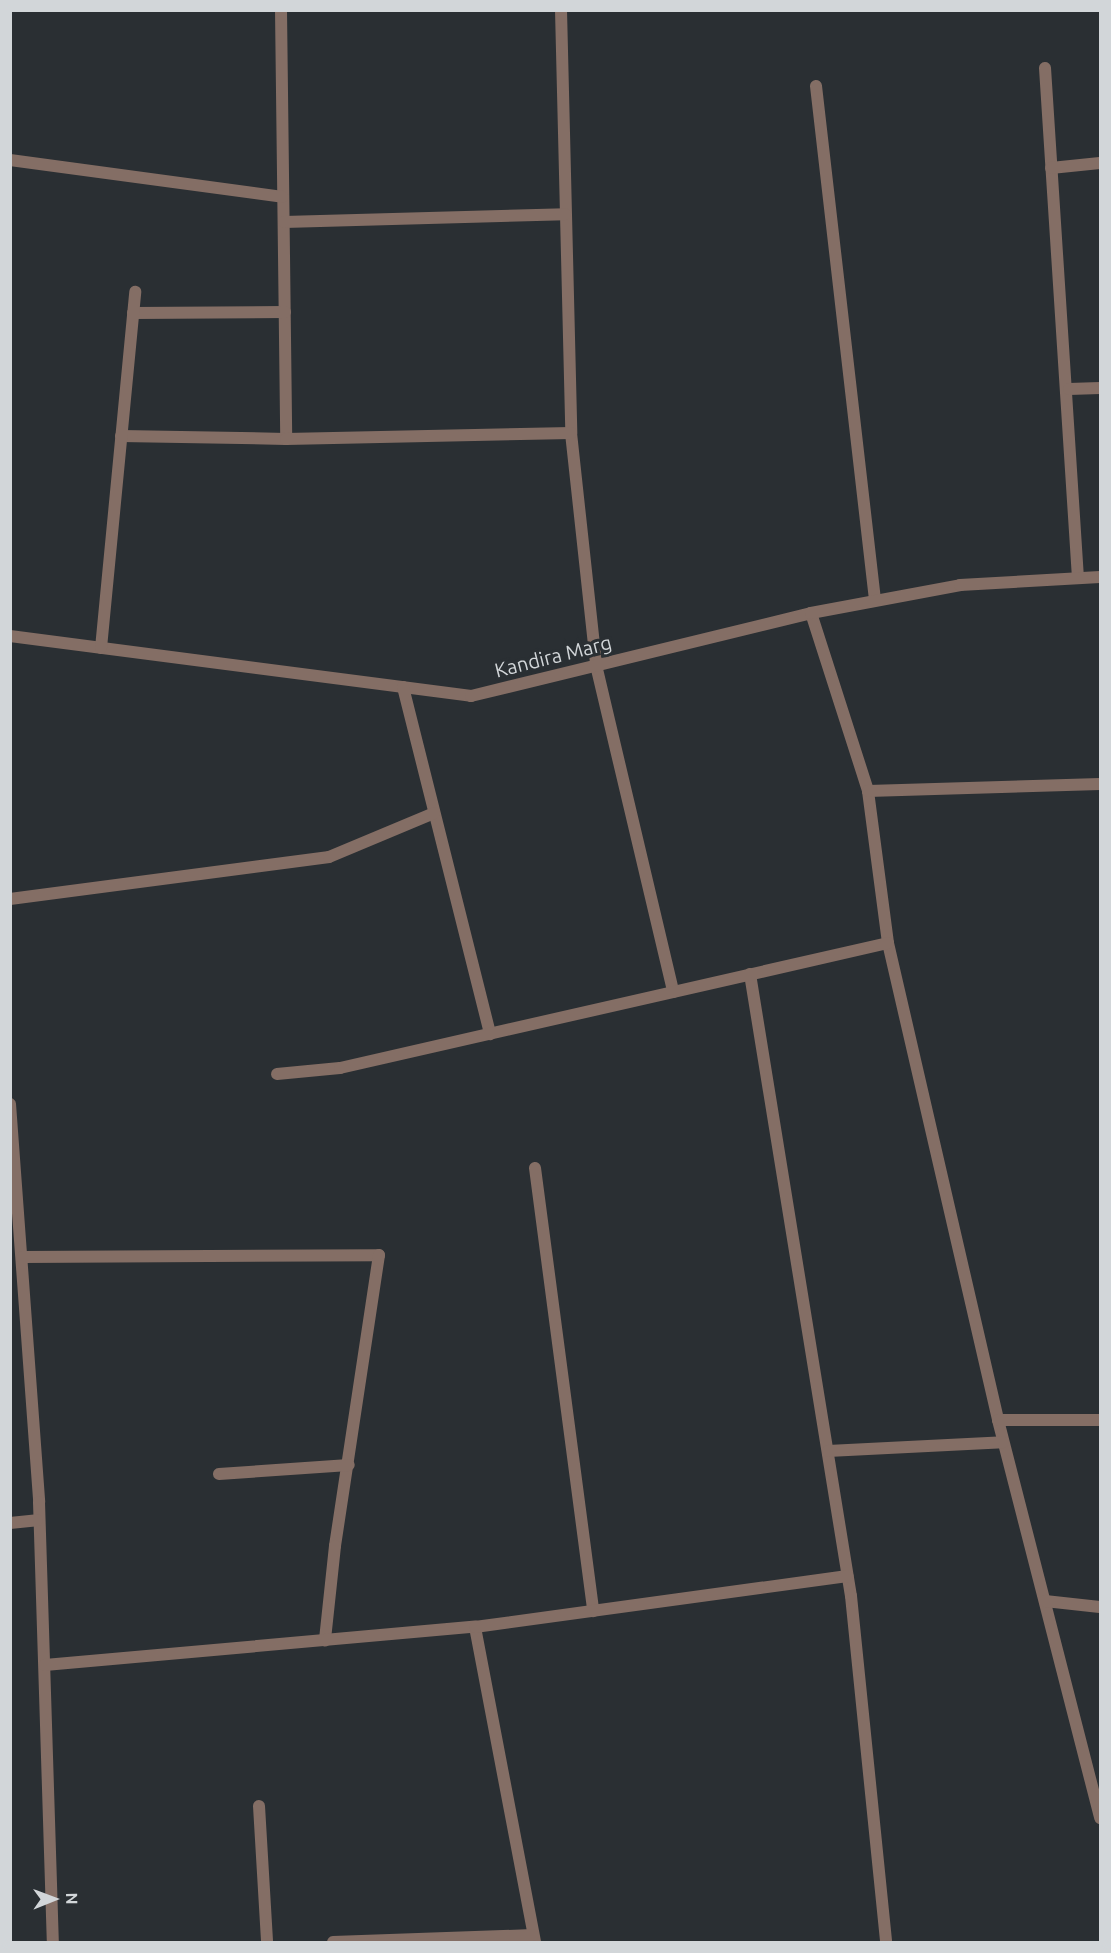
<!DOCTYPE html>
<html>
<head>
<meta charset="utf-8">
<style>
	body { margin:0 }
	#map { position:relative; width:1111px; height:1953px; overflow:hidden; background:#2a2f33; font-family:Ubuntu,sans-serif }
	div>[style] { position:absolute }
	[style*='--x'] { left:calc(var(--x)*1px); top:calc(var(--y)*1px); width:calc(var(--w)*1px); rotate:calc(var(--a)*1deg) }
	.minor>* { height:12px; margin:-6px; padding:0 6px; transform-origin:6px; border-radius:6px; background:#846e65 }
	span { translate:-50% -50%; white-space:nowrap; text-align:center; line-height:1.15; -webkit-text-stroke:6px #2a2f33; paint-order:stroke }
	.street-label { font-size:20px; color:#d2d6d9 }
	.frame { position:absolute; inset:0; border:12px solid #d2d6d9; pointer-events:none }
	.north { position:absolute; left:24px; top:1869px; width:60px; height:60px; -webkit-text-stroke:4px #2a2f33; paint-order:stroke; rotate:89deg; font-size:16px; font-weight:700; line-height:24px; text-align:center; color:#d2d6d9 }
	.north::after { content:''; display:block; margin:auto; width:21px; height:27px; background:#d2d6d9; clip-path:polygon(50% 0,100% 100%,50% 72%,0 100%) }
</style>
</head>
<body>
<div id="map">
	<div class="minor">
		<div style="--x:281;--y:10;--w:429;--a:89.3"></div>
		<div style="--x:561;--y:10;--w:423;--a:88.6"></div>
		<div style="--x:571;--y:433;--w:233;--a:83.8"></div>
		<div style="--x:596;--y:665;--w:336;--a:76.7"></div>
		<div style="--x:1045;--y:68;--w:511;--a:86.3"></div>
		<div style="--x:816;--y:86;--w:517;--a:83.45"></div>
		<div style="--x:10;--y:160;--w:275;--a:7.7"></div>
		<div style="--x:1051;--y:168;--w:49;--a:-5.8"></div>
		<div style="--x:284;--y:222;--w:281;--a:-1.6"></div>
		<div style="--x:133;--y:313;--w:152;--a:-0.4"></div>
		<div style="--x:1069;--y:389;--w:31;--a:-2"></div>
		<div style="--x:121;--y:436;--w:165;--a:1"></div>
		<div style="--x:286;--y:439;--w:285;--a:-1.2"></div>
		<div style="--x:811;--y:613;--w:187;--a:72.2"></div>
		<div style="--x:868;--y:791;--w:153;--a:82.5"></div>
		<div style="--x:888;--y:943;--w:490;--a:77"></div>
		<div style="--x:998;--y:1420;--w:411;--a:75.6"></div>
		<div style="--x:10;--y:636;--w:465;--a:7.4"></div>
		<div style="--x:471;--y:696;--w:350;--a:-13.7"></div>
		<div style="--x:811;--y:613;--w:152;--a:-10.6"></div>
		<div style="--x:960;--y:585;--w:140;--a:-3.3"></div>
		<div style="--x:101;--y:648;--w:358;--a:-84.5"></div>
		<div style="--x:403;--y:687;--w:358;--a:75.9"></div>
		<div style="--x:868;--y:791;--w:232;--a:-1.7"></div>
		<div style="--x:10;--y:899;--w:322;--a:-7.5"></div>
		<div style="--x:329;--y:857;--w:114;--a:-22.7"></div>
		<div style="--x:750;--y:974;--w:630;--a:80.78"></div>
		<div style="--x:851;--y:1596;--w:348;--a:84.2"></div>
		<div style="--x:277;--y:1074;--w:63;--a:-5.4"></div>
		<div style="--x:340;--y:1068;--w:562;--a:-12.85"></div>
		<div style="--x:10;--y:1104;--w:399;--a:85.8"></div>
		<div style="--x:39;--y:1502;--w:440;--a:88.2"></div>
		<div style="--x:535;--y:1168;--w:447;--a:82.5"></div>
		<div style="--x:22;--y:1257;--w:357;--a:-0.3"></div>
		<div style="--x:379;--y:1255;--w:294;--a:98.6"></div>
		<div style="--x:335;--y:1546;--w:95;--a:96.1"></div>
		<div style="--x:998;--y:1420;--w:102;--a:0"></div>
		<div style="--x:828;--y:1451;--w:175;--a:-2.9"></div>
		<div style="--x:219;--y:1474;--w:130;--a:-4"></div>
		<div style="--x:10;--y:1523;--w:27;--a:-6"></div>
		<div style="--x:1045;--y:1601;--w:55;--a:6.2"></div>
		<div style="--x:475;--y:1627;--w:321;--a:79.2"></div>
		<div style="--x:45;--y:1665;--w:432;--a:-5.1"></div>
		<div style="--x:475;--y:1627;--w:376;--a:-7.8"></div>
		<div style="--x:259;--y:1806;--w:136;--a:86.6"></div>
		<div style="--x:333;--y:1942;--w:200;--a:-2"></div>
	</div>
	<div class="street-label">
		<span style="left:553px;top:656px;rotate:-14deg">Kandira Marg</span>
	</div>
	<div class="frame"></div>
	<div class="north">N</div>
</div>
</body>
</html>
